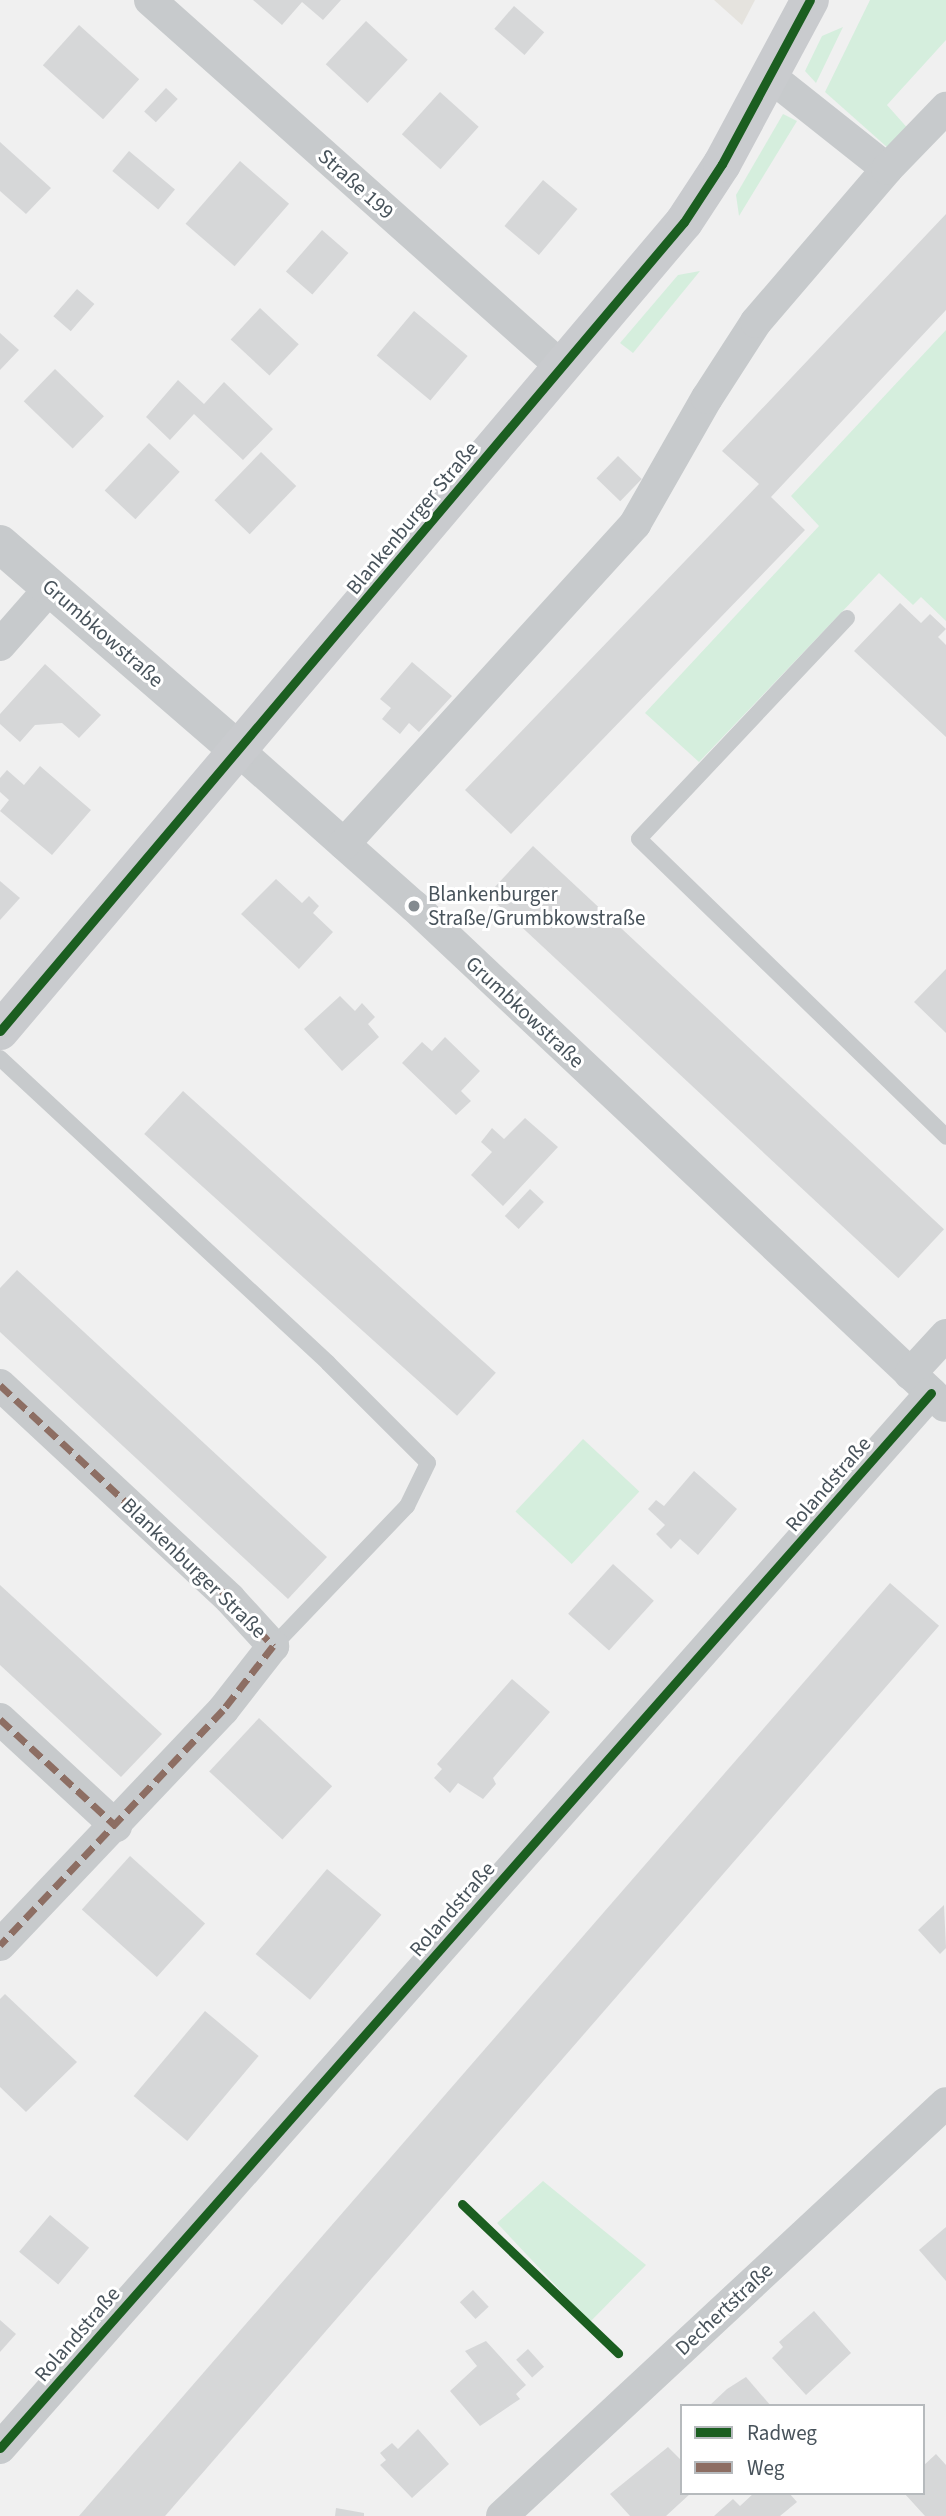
<!DOCTYPE html>
<html>
<head>
<meta charset="utf-8">
<style>
	body { margin:0 }
	#map { position:relative; width:946px; height:2516px; overflow:hidden; background:#f0f0f0; font-family:"Source Sans 3",sans-serif }
	div>[style] { position:absolute }
	[style*='--x'] { left:calc(var(--x)*1px); top:calc(var(--y)*1px); width:calc(var(--w)*1px); rotate:calc(var(--a)*1deg) }
	.commercial>* { inset:0; background:#e5e3de }
	.green>* { inset:0; background:#d5eedd; transform-origin:0 0 }
	.building>* { inset:0; background:#d6d7d8; transform-origin:0 0 }
	.service>* { height:16px; margin:-8px; padding:0 8px; transform-origin:8px; border-radius:8px; background:#c7cacc }
	.minor>* { height:32px; margin:-16px; padding:0 16px; transform-origin:16px; border-radius:16px; background:#c7cacc }
	.tertiary>* { height:38px; margin:-19px; padding:0 19px; transform-origin:19px; border-radius:19px; background:#c7cacc }
	.secondary>* { height:38px; margin:-19px; padding:0 19px; transform-origin:19px; border-radius:19px; background:#c9cbce }
	.quiet>* { height:7px; margin-top:-3.5px; transform-origin:0; background:repeating-linear-gradient(90deg,#8d6e63 0 14px,transparent 0 21px) }
	.cycleway>* { height:9px; margin:-4.5px; padding:0 4.5px; transform-origin:4.5px; border-radius:4.5px; background:#1b5e20 }
	.dots>* { width:19px; height:19px; translate:-50% -50%; box-sizing:border-box; border:4px solid #fff; border-radius:50% }
	span { translate:-50% -50%; white-space:nowrap; text-align:center; line-height:1.15; -webkit-text-stroke:6px #fff; paint-order:stroke }
	.street-label { font-size:21px; color:#48535b }
	.poi-label { font-size:21px; color:#48535b }
	.left { translate:0 -50%; text-align:left }
	.legend { position:absolute; left:680px; top:2404px; width:245px; height:91px; box-sizing:border-box; background:#fff; border:2px solid #b6babd; margin:0; padding:9px 12px; list-style:none; font-size:21px; color:#48535b }
	.legend li { display:flex; align-items:center; gap:14px; height:35px }
	.legend b { width:35px; border:2px solid #b6babd }
</style>
</head>
<body>
<div id="map">
	<div class="commercial">
		<div style="clip-path:polygon(714px 0,755px 0,742px 25px)"></div>
	</div>
	<div class="green">
		<div style="clip-path:polygon(870px 0,946px 0,946px 40px,887px 105px,911px 132px,888px 148px,825px 92px)"></div>
		<div style="clip-path:polygon(843px 27px,816px 83px,805px 71px,822px 36px)"></div>
		<div style="clip-path:polygon(783px 114px,797px 121px,739px 216px,736px 195px)"></div>
		<div style="clip-path:polygon(700px 271px,633px 353px,620px 343px,678px 275px)"></div>
		<div style="clip-path:polygon(946px 330px,946px 621px,921px 597px,913px 605px,879px 573px,699px 762px,645px 713px,819px 526px,791px 496px)"></div>
		<div style="left:583px;top:1439px;width:77px;height:99px;rotate:43deg"></div>
		<div style="clip-path:polygon(543px 2181px,646px 2265px,590px 2322px,497px 2223px)"></div>
	</div>
	<div class="building">
		<div style="clip-path:polygon(253px 0,341px 0,323px 20px,302px 2px,282px 25px)"></div>
		<div style="left:514px;top:6px;width:40px;height:30px;rotate:41deg"></div>
		<div style="left:366px;top:21px;width:57px;height:59px;rotate:43deg"></div>
		<div style="left:79px;top:25px;width:81px;height:54px;rotate:42deg"></div>
		<div style="left:166px;top:88px;width:16px;height:32px;rotate:43deg"></div>
		<div style="left:440px;top:92px;width:52px;height:57px;rotate:42deg"></div>
		<div style="clip-path:polygon(0 142px,51px 188px,26px 214px,0 191px)"></div>
		<div style="left:129px;top:151px;width:60px;height:26px;rotate:40deg"></div>
		<div style="left:240px;top:161px;width:65px;height:83px;rotate:41deg"></div>
		<div style="left:543px;top:180px;width:45px;height:60px;rotate:40deg"></div>
		<div style="clip-path:polygon(946px 214px,946px 310px,771px 497px,805px 530px,511px 834px,465px 790px,759px 484px,722px 451px)"></div>
		<div style="left:322px;top:230px;width:35px;height:55px;rotate:41deg"></div>
		<div style="left:77px;top:289px;width:23px;height:36px;rotate:41deg"></div>
		<div style="left:260px;top:308px;width:53px;height:43px;rotate:43deg"></div>
		<div style="left:414px;top:311px;width:70px;height:58px;rotate:40deg"></div>
		<div style="clip-path:polygon(0 333px,19px 350px,0 370px)"></div>
		<div style="left:55px;top:369px;width:68px;height:45px;rotate:44deg"></div>
		<div style="clip-path:polygon(178px 380px,204px 404px,224px 382px,273px 429px,243px 460px,194px 414px,170px 440px,146px 417px)"></div>
		<div style="left:149px;top:443px;width:42px;height:65px;rotate:43deg"></div>
		<div style="left:261px;top:452px;width:49px;height:67px;rotate:44deg"></div>
		<div style="left:618px;top:456px;width:33px;height:31px;rotate:44deg"></div>
		<div style="clip-path:polygon(900px 603px,921px 623px,930px 614px,946px 629px,938px 637px,946px 645px,946px 737px,854px 651px)"></div>
		<div style="clip-path:polygon(412px 662px,452px 696px,419px 732px,409px 723px,400px 734px,382px 719px,391px 708px,380px 699px)"></div>
		<div style="clip-path:polygon(45px 664px,101px 715px,79px 738px,62px 723px,35px 725px,20px 742px,0 724px,0 714px)"></div>
		<div style="clip-path:polygon(40px 766px,91px 810px,52px 855px,0 811px,9px 800px,0 792px,0 778px,7px 770px,24px 785px)"></div>
		<div style="left:533px;top:846px;width:562px;height:67px;rotate:43deg"></div>
		<div style="clip-path:polygon(276px 879px,302px 903px,309px 896px,319px 906px,313px 913px,333px 932px,299px 969px,241px 914px)"></div>
		<div style="clip-path:polygon(0 881px,20px 898px,0 920px)"></div>
		<div style="clip-path:polygon(946px 969px,946px 1033px,914px 1002px)"></div>
		<div style="clip-path:polygon(340px 996px,355px 1011px,362px 1003px,375px 1017px,368px 1024px,379px 1037px,342px 1071px,304px 1029px)"></div>
		<div style="clip-path:polygon(445px 1037px,480px 1071px,461px 1091px,471px 1101px,456px 1115px,402px 1063px,422px 1042px,432px 1051px)"></div>
		<div style="left:183px;top:1091px;width:421px;height:58px;rotate:42deg"></div>
		<div style="clip-path:polygon(525px 1118px,558px 1147px,503px 1206px,471px 1175px,492px 1152px,481px 1142px,492px 1128px,504px 1139px)"></div>
		<div style="left:530px;top:1189px;width:19px;height:37px;rotate:43deg"></div>
		<div style="clip-path:polygon(17px 1270px,327px 1557px,288px 1599px,0 1332px,0 1288px)"></div>
		<div style="clip-path:polygon(694px 1471px,737px 1509px,698px 1555px,680px 1539px,671px 1549px,656px 1534px,665px 1525px,648px 1509px,656px 1500px,664px 1506px)"></div>
		<div style="left:613px;top:1564px;width:55px;height:67px;rotate:42deg"></div>
		<div style="left:890px;top:1583px;width:65px;height:1242px;rotate:41deg"></div>
		<div style="clip-path:polygon(0 1585px,162px 1734px,121px 1777px,0 1665px)"></div>
		<div style="clip-path:polygon(512px 1679px,550px 1712px,493px 1778px,496px 1784px,483px 1799px,458px 1783px,450px 1793px,434px 1778px,442px 1769px,437px 1764px)"></div>
		<div style="left:259px;top:1718px;width:100px;height:73px;rotate:43deg"></div>
		<div style="left:130px;top:1856px;width:101px;height:72px;rotate:42deg"></div>
		<div style="left:327px;top:1869px;width:71px;height:111px;rotate:40deg"></div>
		<div style="clip-path:polygon(944px 1905px,946px 1948px,940px 1954px,918px 1930px)"></div>
		<div style="clip-path:polygon(5px 1994px,77px 2062px,26px 2112px,0 2087px,0 1999px)"></div>
		<div style="left:205px;top:2011px;width:70px;height:111px;rotate:40deg"></div>
		<div style="left:50px;top:2215px;width:51px;height:48px;rotate:40deg"></div>
		<div style="clip-path:polygon(946px 2227px,946px 2281px,919px 2250px)"></div>
		<div style="left:473px;top:2290px;width:23px;height:18px;rotate:47deg"></div>
		<div style="clip-path:polygon(814px 2311px,851px 2353px,806px 2395px,772px 2358px,783px 2347px,779px 2342px)"></div>
		<div style="clip-path:polygon(0 2320px,16px 2334px,0 2352px)"></div>
		<div style="clip-path:polygon(486px 2341px,526px 2385px,516px 2394px,520px 2399px,480px 2426px,450px 2391px,477px 2366px,465px 2351px)"></div>
		<div style="left:528px;top:2349px;width:24px;height:16px;rotate:48deg"></div>
		<div style="clip-path:polygon(746px 2377px,771px 2406px,709px 2406px,727px 2389px)"></div>
		<div style="clip-path:polygon(418px 2429px,449px 2464px,412px 2498px,380px 2465px,386px 2460px,380px 2453px,392px 2443px,398px 2449px)"></div>
		<div style="clip-path:polygon(668px 2447px,682px 2461px,682px 2493px,691px 2493px,666px 2516px,630px 2516px,610px 2494px)"></div>
		<div style="clip-path:polygon(936px 2454px,946px 2465px,946px 2516px,925px 2516px,904px 2493px,923px 2493px,923px 2466px)"></div>
		<div style="clip-path:polygon(754px 2493px,789px 2493px,797px 2502px,780px 2516px,714px 2516px,733px 2499px,740px 2506px)"></div>
		<div style="clip-path:polygon(336px 2508px,364px 2513px,364px 2516px,335px 2516px)"></div>
	</div>
	<div class="service">
		<div style="--x:847;--y:618;--w:303;--a:133.3"></div>
		<div style="--x:639;--y:839;--w:428;--a:44.1"></div>
		<div style="--x:0;--y:1058;--w:448;--a:42.9"></div>
		<div style="--x:328;--y:1363;--w:141;--a:45"></div>
		<div style="--x:428;--y:1463;--w:48;--a:116"></div>
		<div style="--x:407;--y:1506;--w:194;--a:133.7"></div>
	</div>
	<div class="minor">
		<div style="--x:150;--y:0;--w:553;--a:41.7"></div>
		<div style="--x:771;--y:77;--w:148;--a:38.4"></div>
		<div style="--x:0;--y:645;--w:77;--a:-48.7"></div>
		<div style="--x:238;--y:750;--w:235;--a:41.6"></div>
		<div style="--x:414;--y:906;--w:729;--a:43.28"></div>
		<div style="--x:344;--y:844;--w:433;--a:-47.7"></div>
		<div style="--x:635;--y:524;--w:145;--a:-60.3"></div>
		<div style="--x:707;--y:398;--w:90;--a:-57.2"></div>
		<div style="--x:756;--y:322;--w:201;--a:-49.4"></div>
		<div style="--x:887;--y:169;--w:85;--a:-46"></div>
		<div style="--x:910;--y:1374;--w:53;--a:-47.3"></div>
		<div style="--x:0;--y:1385;--w:314;--a:42.9"></div>
		<div style="--x:230;--y:1599;--w:64;--a:47.5"></div>
		<div style="--x:273;--y:1646;--w:81;--a:128"></div>
		<div style="--x:223;--y:1710;--w:324;--a:133.5"></div>
		<div style="--x:0;--y:1719;--w:158;--a:42.7"></div>
		<div style="--x:0;--y:2448;--w:1407;--a:-48.57"></div>
		<div style="--x:502;--y:2516;--w:606;--a:-42.93"></div>
	</div>
	<div class="tertiary">
		<div style="--x:0;--y:544;--w:315;--a:40.9"></div>
	</div>
	<div class="secondary">
		<div style="--x:0;--y:1031;--w:1059;--a:-49.79"></div>
		<div style="--x:684;--y:222;--w:69;--a:-56.8"></div>
		<div style="--x:722;--y:164;--w:186;--a:-61.8"></div>
	</div>
	<div class="quiet">
		<div style="--x:0;--y:1385;--w:314;--a:42.9"></div>
		<div style="--x:230;--y:1599;--w:64;--a:47.5"></div>
		<div style="--x:273;--y:1646;--w:81;--a:128"></div>
		<div style="--x:223;--y:1710;--w:324;--a:133.5"></div>
		<div style="--x:0;--y:1719;--w:158;--a:42.7"></div>
	</div>
	<div class="cycleway">
		<div style="--x:0;--y:1031;--w:1059;--a:-49.79"></div>
		<div style="--x:684;--y:222;--w:69;--a:-56.8"></div>
		<div style="--x:722;--y:164;--w:186;--a:-61.8"></div>
		<div style="--x:462;--y:2204;--w:216;--a:43.7"></div>
		<div style="--x:0;--y:2448;--w:1407;--a:-48.57"></div>
	</div>
	<div class="dots">
		<div style="left:414px;top:906px;background:#838a8f"></div>
	</div>
	<div class="street-label">
		<span style="left:356px;top:184px;rotate:42deg">Straße 199</span>
		<span style="left:412px;top:518px;rotate:-50deg">Blankenburger Straße</span>
		<span style="left:103px;top:633px;rotate:41deg">Grumbkowstraße</span>
		<span style="left:525px;top:1012px;rotate:43deg">Grumbkowstraße</span>
		<span style="left:828px;top:1484px;rotate:-49deg">Rolandstraße</span>
		<span style="left:194px;top:1568px;rotate:44deg">Blankenburger Straße</span>
		<span style="left:452px;top:1909px;rotate:-49deg">Rolandstraße</span>
		<span style="left:724px;top:2309px;rotate:-43deg">Dechertstraße</span>
		<span style="left:77px;top:2334px;rotate:-49deg">Rolandstraße</span>
	</div>
	<div class="poi-label">
		<span class="left" style="left:428px;top:906px">Blankenburger<br>Straße/Grumbkowstraße</span>
	</div>
	<ul class="legend">
	<li><b style="height:9px;background:#1b5e20"></b>Radweg</li>
	<li><b style="height:9px;background:#8d6e63"></b>Weg</li>
	</ul>
</div>
</body>
</html>
